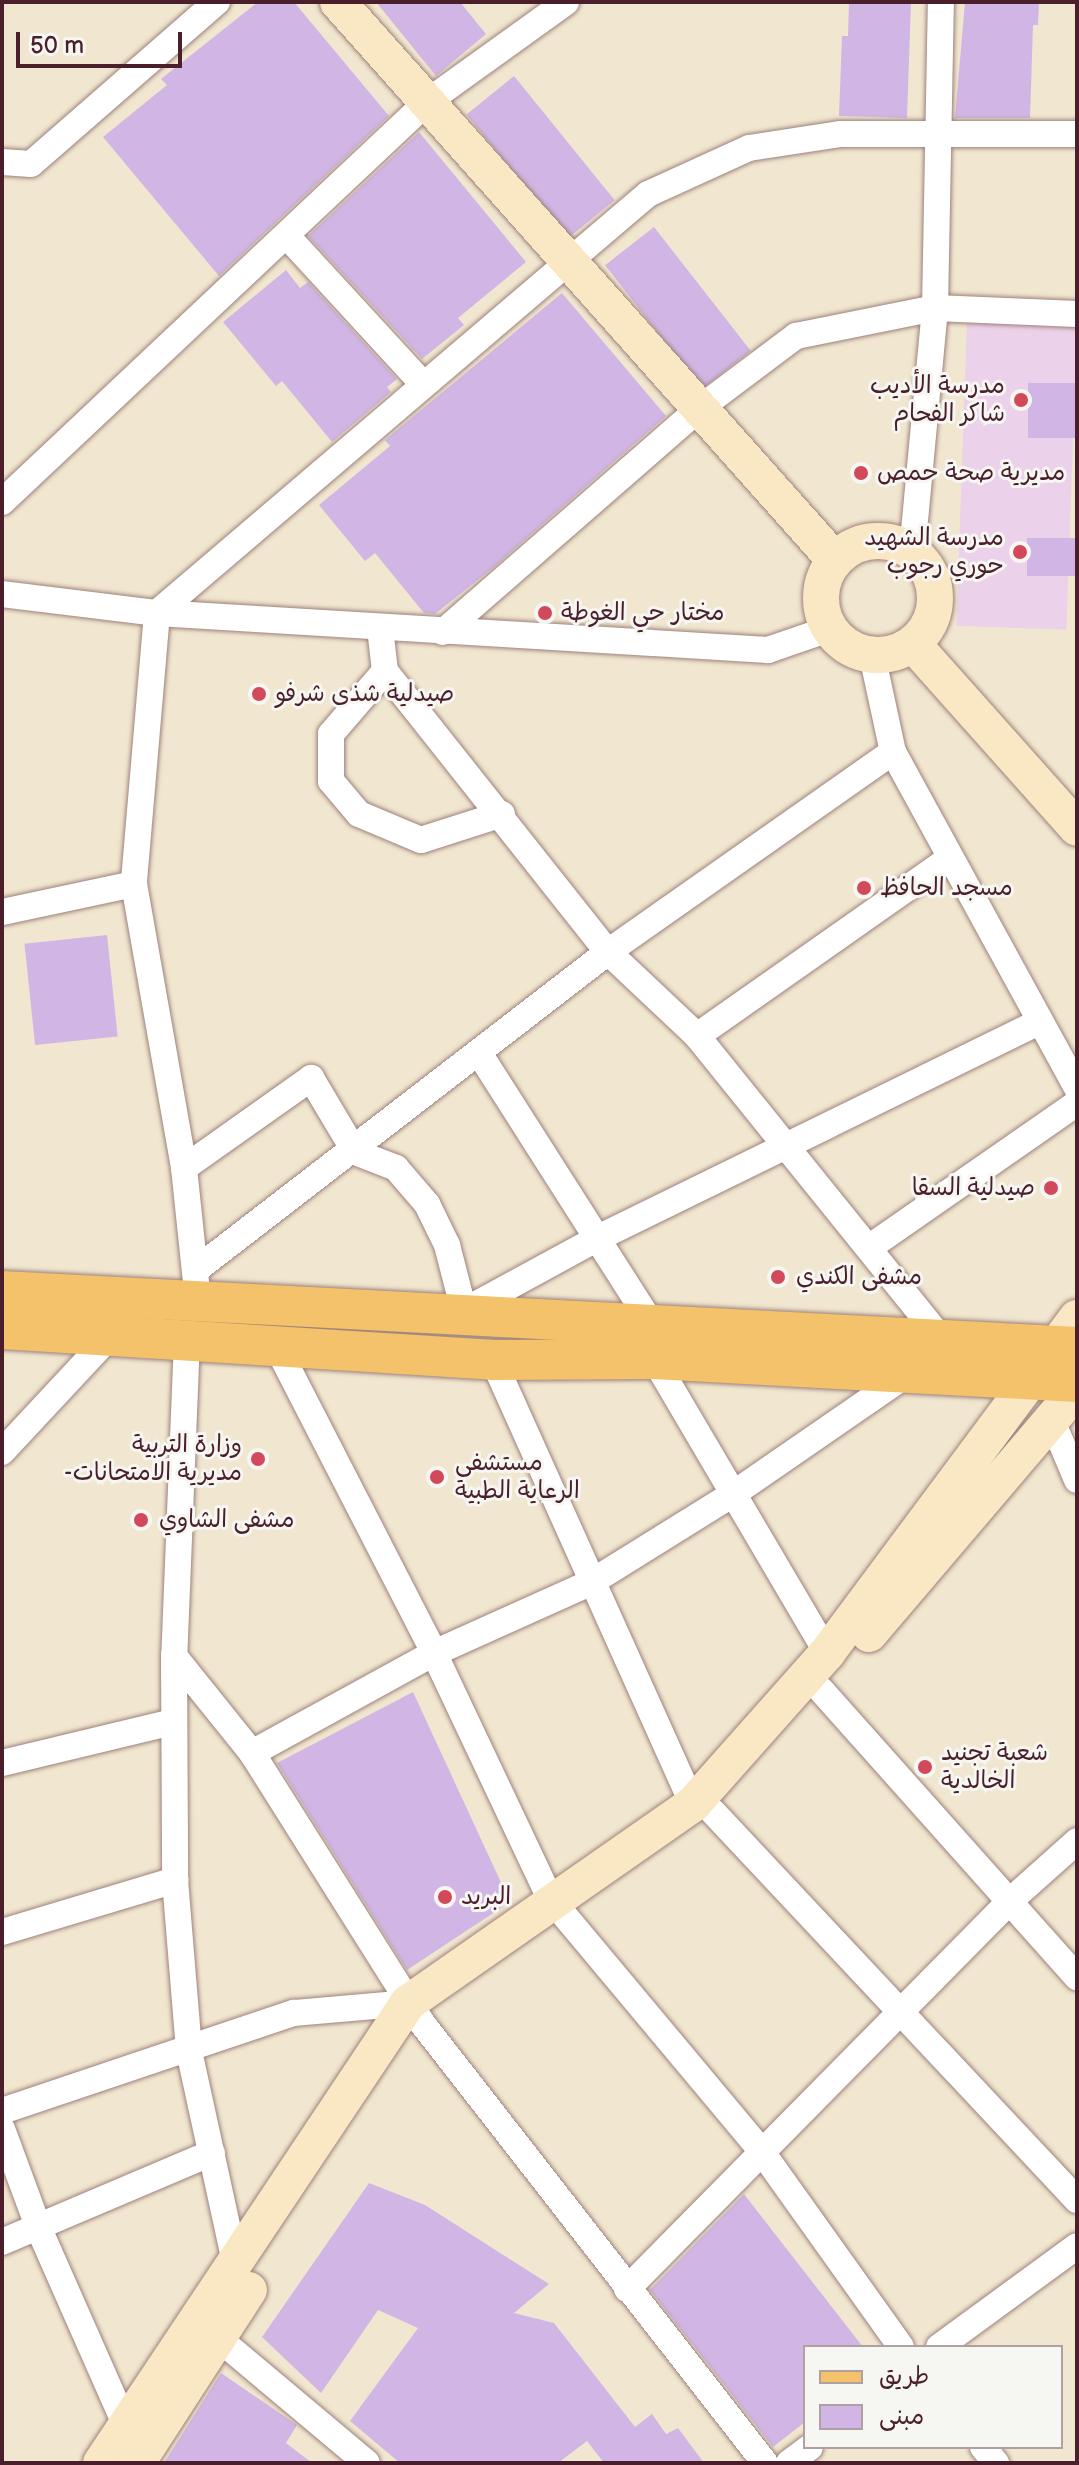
<!DOCTYPE html>
<html>
<head>
<meta charset="utf-8">
<style>
	body { margin:0 }
	#map { position:relative; width:1079px; height:2465px; overflow:hidden; background:#f1e6cf; font-family:"Balsamiq Sans","Playpen Sans Arabic",sans-serif }
	div>[style] { position:absolute }
	[style*='--x'] { left:calc(var(--x)*1px); top:calc(var(--y)*1px); width:calc(var(--w)*1px); rotate:calc(var(--a)*1deg) }
	.built>* { inset:0; background:#ecd1ea; transform-origin:0 0 }
	.building>* { inset:0; background:#d1b6e5; transform-origin:0 0 }
	.roads { filter:drop-shadow(0 0 2px #9e827d) drop-shadow(0 0 2px #9e827d) }
	.minor>* { height:26px; margin:-13px; padding:0 13px; transform-origin:13px; border-radius:13px; background:#fff }
	.secondary>* { height:36px; margin:-18px; padding:0 18px; transform-origin:18px; border-radius:18px; background:#fae7c3 }
	.secondary>.ring { margin:-18px; padding:0; box-sizing:content-box; background:none; border:36px solid #fae7c3; border-radius:50% }
	.primary>* { height:40px; margin:-20px; padding:0 20px; transform-origin:20px; border-radius:20px; background:#f3c26a }
	.dots>* { width:22px; height:22px; translate:-50% -50%; box-sizing:border-box; border:4px solid #f6f6f2; border-radius:50% }
	span { translate:-50% -50%; white-space:nowrap; text-align:center; line-height:1.15; -webkit-text-stroke:6px #f6f6f2; paint-order:stroke }
	.poi-label { font-size:24px; color:#4a1f2b }
	.right { translate:-100% -50%; text-align:right }
	.left { translate:0 -50%; text-align:left }
	.frame { position:absolute; inset:0; border:4px solid #4a1f2b; pointer-events:none }
	.legend { position:absolute; left:803px; top:2345px; width:260px; height:104px; box-sizing:border-box; background:#f6f6f2; border:2px solid #b1a0a2; margin:0; padding:10px 14px; list-style:none; font-size:24px; color:#4a1f2b }
	.legend li { display:flex; align-items:center; gap:16px; height:40px }
	.legend b { width:40px; border:2px solid #b1a0a2 }
	.scale { position:absolute; left:16px; top:32px; width:166px; height:36px; box-sizing:border-box; border:4px solid #4a1f2b; border-top:0; padding-left:10px; font-size:24px; line-height:28px; white-space:nowrap; color:#4a1f2b; -webkit-text-stroke:6px #f6f6f2; paint-order:stroke }
</style>
</head>
<body>
<div id="map">
	<div class="built">
		<div style="left:967px;top:321px;width:110px;height:305px;rotate:2deg"></div>
	</div>
	<div class="building">
		<div style="clip-path:polygon(258px 2px,294px 2px,389px 116px,219px 276px,103px 137px,167px 85px,161px 79px)"></div>
		<div style="clip-path:polygon(376px 2px,460px 2px,486px 34px,436px 76px)"></div>
		<div style="clip-path:polygon(849px 2px,911px 2px,907px 118px,839px 116px,842px 36px,848px 36px)"></div>
		<div style="clip-path:polygon(965px 2px,1039px 2px,1038px 25px,1033px 25px,1030px 118px,955px 118px)"></div>
		<div style="left:514px;top:76px;width:160px;height:61px;rotate:51deg"></div>
		<div style="clip-path:polygon(419px 132px,526px 262px,458px 318px,464px 325px,422px 359px,308px 236px)"></div>
		<div style="left:654px;top:227px;width:157px;height:62px;rotate:52deg"></div>
		<div style="clip-path:polygon(286px 270px,300px 288px,308px 282px,397px 379px,387px 387px,391px 392px,332px 442px,282px 381px,276px 386px,223px 322px)"></div>
		<div style="clip-path:polygon(562px 293px,666px 416px,495px 566px,435px 614px,424px 613px,375px 553px,365px 561px,319px 505px,390px 446px,385px 440px)"></div>
		<div style="left:1028px;top:383px;width:49px;height:55px"></div>
		<div style="left:1077px;top:538px;width:38px;height:50px;rotate:90deg"></div>
		<div style="left:107px;top:935px;width:102px;height:83px;rotate:84deg"></div>
		<div style="clip-path:polygon(413px 1692px,510px 1902px,407px 1970px,277px 1763px)"></div>
		<div style="clip-path:polygon(369px 2183px,425px 2205px,549px 2284px,514px 2313px,554px 2323px,635px 2427px,652px 2414px,666px 2434px,678px 2428px,704px 2463px,604px 2463px,587px 2441px,558px 2463px,400px 2463px,350px 2421px,418px 2328px,378px 2310px,321px 2393px,262px 2337px)"></div>
		<div style="clip-path:polygon(744px 2194px,863px 2347px,805px 2347px,805px 2422px,773px 2447px,650px 2290px)"></div>
		<div style="clip-path:polygon(221px 2373px,297px 2425px,286px 2443px,312px 2463px,164px 2463px)"></div>
	</div>
	<div class="roads">
		<div class="minor">
			<div style="--x:2;--y:162;--w:29;--a:4"></div>
			<div style="--x:31;--y:164;--w:247;--a:-41.1"></div>
			<div style="--x:286;--y:235;--w:201;--a:47.4"></div>
			<div style="--x:2;--y:502;--w:584;--a:-43.26"></div>
			<div style="--x:427;--y:102;--w:171;--a:-35.7"></div>
			<div style="--x:912;--y:552;--w:245;--a:-84.6"></div>
			<div style="--x:935;--y:308;--w:306;--a:-88.9"></div>
			<div style="--x:2;--y:594;--w:156;--a:7"></div>
			<div style="--x:157;--y:613;--w:272;--a:94.9"></div>
			<div style="--x:380;--y:628;--w:43;--a:83.4"></div>
			<div style="--x:385;--y:671;--w:359;--a:51.6"></div>
			<div style="--x:608;--y:952;--w:122;--a:43.3"></div>
			<div style="--x:697;--y:1036;--w:390;--a:51.1"></div>
			<div style="--x:829;--y:629;--w:65;--a:161"></div>
			<div style="--x:768;--y:650;--w:612;--a:-176.53"></div>
			<div style="--x:157;--y:613;--w:645;--a:-40.48"></div>
			<div style="--x:648;--y:194;--w:111;--a:-24.5"></div>
			<div style="--x:749;--y:148;--w:93;--a:-8.7"></div>
			<div style="--x:841;--y:134;--w:236;--a:0"></div>
			<div style="--x:443;--y:632;--w:341;--a:-41.1"></div>
			<div style="--x:700;--y:408;--w:120;--a:-36.9"></div>
			<div style="--x:796;--y:336;--w:142;--a:-11.4"></div>
			<div style="--x:935;--y:308;--w:142;--a:2.4"></div>
			<div style="--x:872;--y:655;--w:99;--a:77.8"></div>
			<div style="--x:893;--y:752;--w:383;--a:61.3"></div>
			<div style="--x:385;--y:671;--w:83;--a:130.6"></div>
			<div style="--x:331;--y:734;--w:47;--a:90"></div>
			<div style="--x:331;--y:781;--w:43;--a:49.7"></div>
			<div style="--x:359;--y:814;--w:67;--a:22.8"></div>
			<div style="--x:421;--y:840;--w:85;--a:-17.8"></div>
			<div style="--x:2;--y:912;--w:135;--a:-12"></div>
			<div style="--x:134;--y:884;--w:288;--a:80"></div>
			<div style="--x:184;--y:1168;--w:115;--a:84"></div>
			<div style="--x:697;--y:1036;--w:309;--a:-35.1"></div>
			<div style="--x:479;--y:1053;--w:320;--a:57.5"></div>
			<div style="--x:184;--y:1168;--w:156;--a:-35.3"></div>
			<div style="--x:311;--y:1078;--w:86;--a:59.3"></div>
			<div style="--x:355;--y:1152;--w:44;--a:21.3"></div>
			<div style="--x:396;--y:1168;--w:48;--a:49.3"></div>
			<div style="--x:427;--y:1204;--w:46;--a:64"></div>
			<div style="--x:447;--y:1245;--w:68;--a:75.6"></div>
			<div style="--x:464;--y:1311;--w:155;--a:-28.6"></div>
			<div style="--x:600;--y:1237;--w:488;--a:-26.1"></div>
			<div style="--x:870;--y:1247;--w:252;--a:-34.8"></div>
			<div style="--x:197;--y:1269;--w:519;--a:-37.64"></div>
			<div style="--x:608;--y:952;--w:348;--a:-35.1"></div>
			<div style="--x:187;--y:1339;--w:317;--a:92.3"></div>
			<div style="--x:174;--y:1656;--w:124;--a:51.2"></div>
			<div style="--x:252;--y:1753;--w:319;--a:57.8"></div>
			<div style="--x:422;--y:2023;--w:558;--a:52.06"></div>
			<div style="--x:275;--y:1343;--w:348;--a:62.8"></div>
			<div style="--x:434;--y:1653;--w:279;--a:64.7"></div>
			<div style="--x:654;--y:1359;--w:341;--a:59.5"></div>
			<div style="--x:493;--y:1360;--w:487;--a:65.8"></div>
			<div style="--x:1052;--y:1421;--w:64;--a:67"></div>
			<div style="--x:2;--y:1452;--w:160;--a:-47"></div>
			<div style="--x:174;--y:1656;--w:224;--a:89.7"></div>
			<div style="--x:175;--y:1880;--w:172;--a:85.3"></div>
			<div style="--x:189;--y:2051;--w:221;--a:77.7"></div>
			<div style="--x:821;--y:1690;--w:385;--a:48.3"></div>
			<div style="--x:252;--y:1753;--w:208;--a:-28.8"></div>
			<div style="--x:434;--y:1653;--w:171;--a:-24.2"></div>
			<div style="--x:590;--y:1583;--w:172;--a:-31.9"></div>
			<div style="--x:736;--y:1492;--w:211;--a:-34.6"></div>
			<div style="--x:2;--y:1763;--w:176;--a:-13.5"></div>
			<div style="--x:713;--y:1812;--w:532;--a:46.83"></div>
			<div style="--x:565;--y:1916;--w:307;--a:50.1"></div>
			<div style="--x:762;--y:2152;--w:239;--a:54.5"></div>
			<div style="--x:2;--y:1932;--w:181;--a:-16.7"></div>
			<div style="--x:2;--y:2111;--w:308;--a:-18.6"></div>
			<div style="--x:294;--y:2013;--w:114;--a:-5"></div>
			<div style="--x:2;--y:2129;--w:107;--a:69.7"></div>
			<div style="--x:39;--y:2229;--w:215;--a:66.2"></div>
			<div style="--x:2;--y:2242;--w:228;--a:-23"></div>
			<div style="--x:627;--y:2289;--w:545;--a:-45.37"></div>
			<div style="--x:1010;--y:1901;--w:90;--a:-41.8"></div>
			<div style="--x:218;--y:2338;--w:194;--a:40"></div>
			<div style="--x:939;--y:2347;--w:171;--a:-36.2"></div>
			<div style="--x:983;--y:2447;--w:21;--a:51"></div>
			<div style="--x:789;--y:2463;--w:26;--a:-37"></div>
		</div>
		<div class="secondary">
			<div style="--x:338;--y:2;--w:746;--a:48.32"></div>
			<div class="ring" style="left:821px;top:541px;width:78px;height:78px"></div>
			<div style="--x:913;--y:644;--w:246;--a:48.3"></div>
			<div style="--x:869;--y:1634;--w:321;--a:-49.6"></div>
			<div style="--x:101;--y:2463;--w:553;--a:-56.28"></div>
			<div style="--x:408;--y:2003;--w:348;--a:-34.9"></div>
			<div style="--x:693;--y:1804;--w:202;--a:-48.4"></div>
			<div style="--x:827;--y:1653;--w:418;--a:-53.3"></div>
			<div style="--x:137;--y:2463;--w:206;--a:-57.1"></div>
		</div>
		<div class="primary">
			<div style="--x:2;--y:1291;--w:1076;--a:2.98"></div>
			<div style="--x:2;--y:1329;--w:492;--a:3.6"></div>
			<div style="--x:493;--y:1360;--w:161;--a:-0.4"></div>
			<div style="--x:654;--y:1359;--w:424;--a:3.1"></div>
		</div>
	</div>
	<div class="dots">
		<div style="left:1021px;top:400px;background:#d1495b"></div>
		<div style="left:861px;top:473px;background:#d1495b"></div>
		<div style="left:1020px;top:552px;background:#d1495b"></div>
		<div style="left:545px;top:613px;background:#d1495b"></div>
		<div style="left:259px;top:694px;background:#d1495b"></div>
		<div style="left:864px;top:888px;background:#d1495b"></div>
		<div style="left:1051px;top:1188px;background:#d1495b"></div>
		<div style="left:778px;top:1277px;background:#d1495b"></div>
		<div style="left:258px;top:1459px;background:#d1495b"></div>
		<div style="left:437px;top:1477px;background:#d1495b"></div>
		<div style="left:141px;top:1520px;background:#d1495b"></div>
		<div style="left:925px;top:1767px;background:#d1495b"></div>
		<div style="left:445px;top:1897px;background:#d1495b"></div>
	</div>
	<div class="poi-label">
		<span class="right" style="left:1005px;top:400px">مدرسة الأديب<br>شاكر الفحام</span>
		<span class="left" style="left:877px;top:473px">مديرية صحة حمص</span>
		<span class="right" style="left:1004px;top:552px">مدرسة الشهيد<br>حوري رجوب</span>
		<span class="left" style="left:561px;top:613px">مختار حي الغوطة</span>
		<span class="left" style="left:275px;top:694px">صيدلية شذى شرفو</span>
		<span class="left" style="left:880px;top:888px">مسجد الحافظ</span>
		<span class="right" style="left:1035px;top:1188px">صيدلية السقا</span>
		<span class="left" style="left:796px;top:1277px">مشفى الكندي</span>
		<span class="right" style="left:242px;top:1459px">وزارة التربية<br>-مديرية الامتحانات</span>
		<span class="left" style="left:455px;top:1477px">مستشفى<br>الرعاية الطبية</span>
		<span class="left" style="left:159px;top:1520px">مشفى الشاوي</span>
		<span class="left" style="left:941px;top:1767px">شعبة تجنيد<br>الخالدية</span>
		<span class="left" style="left:461px;top:1897px">البريد</span>
	</div>
	<div class="frame"></div>
	<ul class="legend">
	<li><b style="height:10px;background:#f3c26a"></b>طريق</li>
	<li><b style="height:22px;background:#d1b6e5"></b>مبنى</li>
	</ul>
	<div class="scale">50 m</div>
</div>
</body>
</html>
